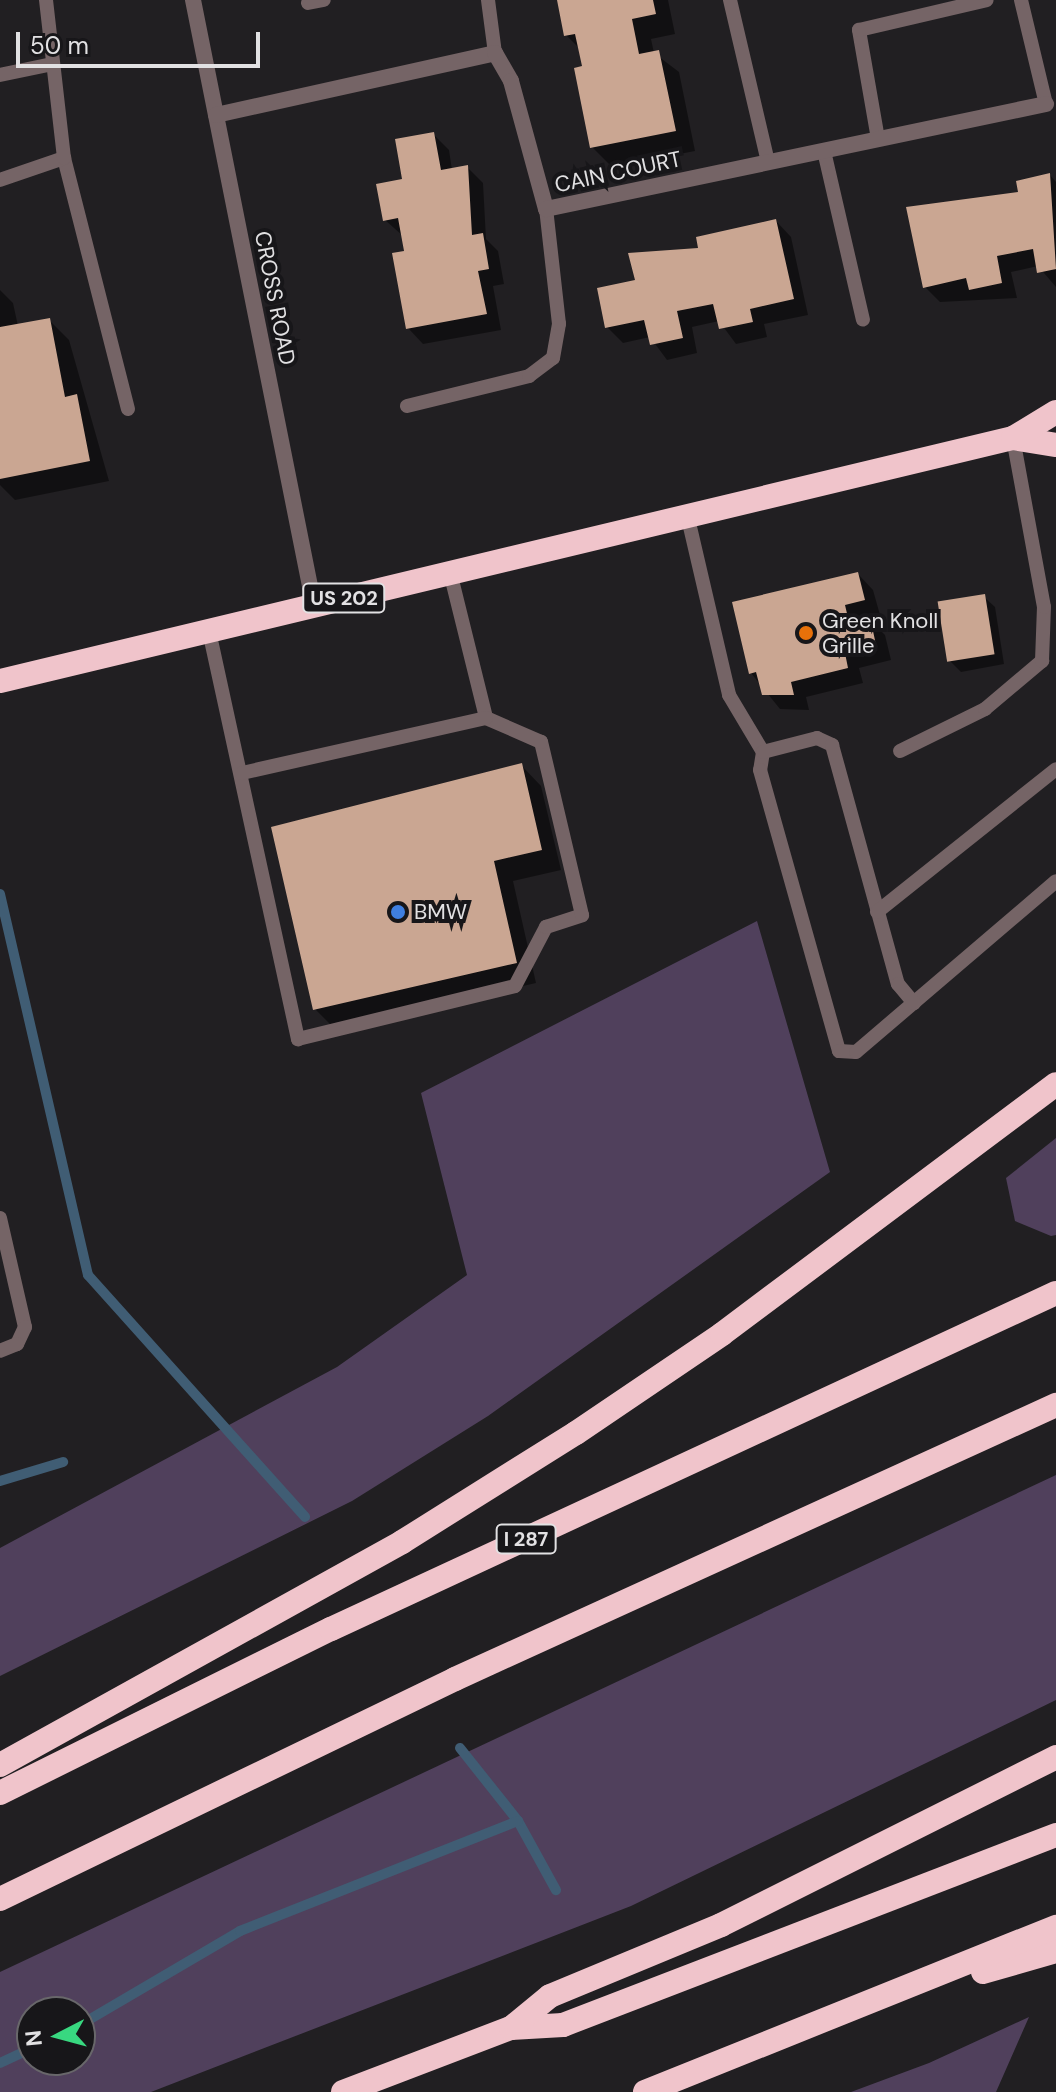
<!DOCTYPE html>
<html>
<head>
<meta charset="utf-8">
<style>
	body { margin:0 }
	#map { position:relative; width:1056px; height:2092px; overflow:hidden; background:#211f22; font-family:"DM Sans",sans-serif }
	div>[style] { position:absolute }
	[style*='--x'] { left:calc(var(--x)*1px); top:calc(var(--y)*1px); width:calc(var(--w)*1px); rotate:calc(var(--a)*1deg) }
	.green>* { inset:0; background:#50405c }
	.shadow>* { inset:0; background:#0007 }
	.stream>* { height:10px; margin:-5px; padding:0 5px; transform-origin:5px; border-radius:5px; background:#405d74 }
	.building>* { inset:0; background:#caa692; transform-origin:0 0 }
	.lane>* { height:14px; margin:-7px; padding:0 7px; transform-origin:7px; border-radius:7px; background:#756466 }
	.street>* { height:16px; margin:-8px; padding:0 8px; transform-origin:8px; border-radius:8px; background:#756466 }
	.highway>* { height:24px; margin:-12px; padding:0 12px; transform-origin:12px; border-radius:12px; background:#f0c4cb }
	.dots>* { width:22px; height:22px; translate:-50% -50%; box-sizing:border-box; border:4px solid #171619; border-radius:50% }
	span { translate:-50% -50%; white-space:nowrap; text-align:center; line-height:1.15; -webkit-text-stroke:8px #171619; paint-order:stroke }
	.shield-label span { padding:2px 6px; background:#171619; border:2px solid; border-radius:6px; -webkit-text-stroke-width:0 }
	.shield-label { font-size:20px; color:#e2e1e3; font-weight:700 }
	.street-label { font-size:22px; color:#e2e1e3 }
	.poi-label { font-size:22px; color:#e2e1e3 }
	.left { translate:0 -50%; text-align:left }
	.north { position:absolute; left:16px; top:1996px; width:80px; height:80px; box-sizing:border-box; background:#171619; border:2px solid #68676a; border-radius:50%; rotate:264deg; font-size:22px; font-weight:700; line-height:32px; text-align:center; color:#e2e1e3 }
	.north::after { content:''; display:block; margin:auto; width:28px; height:36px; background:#38d880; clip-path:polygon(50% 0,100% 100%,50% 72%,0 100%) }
	.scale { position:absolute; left:16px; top:32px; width:244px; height:36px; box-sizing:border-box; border:4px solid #e2e1e3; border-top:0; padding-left:10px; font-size:24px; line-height:28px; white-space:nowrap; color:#e2e1e3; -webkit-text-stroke:6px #171619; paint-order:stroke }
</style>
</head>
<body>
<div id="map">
	<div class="green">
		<div style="clip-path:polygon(757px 921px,830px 1172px,488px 1416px,352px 1501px,0 1676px,0 1548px,337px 1367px,467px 1275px,421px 1093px)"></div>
		<div style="clip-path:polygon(1056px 1138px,1056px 1235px,1051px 1236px,1015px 1221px,1006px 1178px)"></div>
		<div style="clip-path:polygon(evenodd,1056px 1475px,1056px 1700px,631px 1906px,151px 2092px,0 2092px,0 1972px,1056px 1475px,32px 2012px,80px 2012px,80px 2060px,32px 2060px,32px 2012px)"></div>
		<div style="clip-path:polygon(1029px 2017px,996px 2092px,851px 2092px,929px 2063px)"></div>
	</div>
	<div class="shadow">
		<div style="clip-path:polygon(569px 0,668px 0,675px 34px,651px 39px,654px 53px,679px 72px,695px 151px,612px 167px,592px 147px,581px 50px,566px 35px)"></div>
		<div style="clip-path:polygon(433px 134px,449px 150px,452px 170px,467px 167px,483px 183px,486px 239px,498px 251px,504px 284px,493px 286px,501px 330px,423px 344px,408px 328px,403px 236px,385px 220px)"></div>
		<div style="clip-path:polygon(1050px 175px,1056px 182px,1056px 287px,1038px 266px,1011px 272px,1017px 298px,940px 302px,925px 287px,908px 209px,1020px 194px)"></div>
		<div style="clip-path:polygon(776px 221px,791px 237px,808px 315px,764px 324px,767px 337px,736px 344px,719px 321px,692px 327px,697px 353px,667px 360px,650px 337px,623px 343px,607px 327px,637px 282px)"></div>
		<div style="clip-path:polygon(0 290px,13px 303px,18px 326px,49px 320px,69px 340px,109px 481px,15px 500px,0 485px)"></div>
		<div style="clip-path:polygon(858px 574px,873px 590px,880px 615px,868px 618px,885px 635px,891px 660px,859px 668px,863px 683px,806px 697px,809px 710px,780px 709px,751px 673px)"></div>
		<div style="clip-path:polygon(984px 597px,995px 607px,1004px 664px,961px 672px,950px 661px)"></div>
		<div style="clip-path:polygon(521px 765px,541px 786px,561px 870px,513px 881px,536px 983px,335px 1029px,315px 1009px)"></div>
	</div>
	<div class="stream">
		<div style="--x:0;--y:894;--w:391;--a:77"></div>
		<div style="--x:88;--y:1275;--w:325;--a:48.1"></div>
		<div style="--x:0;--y:1481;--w:66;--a:-16.8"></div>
		<div style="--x:460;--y:1748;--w:93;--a:51.5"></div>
		<div style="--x:518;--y:1821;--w:79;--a:61.2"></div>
		<div style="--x:80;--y:2025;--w:186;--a:-30.4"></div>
		<div style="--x:240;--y:1931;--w:299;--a:-21.6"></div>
		<div style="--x:0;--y:2063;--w:35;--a:-25"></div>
	</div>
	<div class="building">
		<div style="clip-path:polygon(557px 0,653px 0,656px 14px,632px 19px,639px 54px,659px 50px,676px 131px,590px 148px,574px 68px,582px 66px,575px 34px,564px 36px)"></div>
		<div style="clip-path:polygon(434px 132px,441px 170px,468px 165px,472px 235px,483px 233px,489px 269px,478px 271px,487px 314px,406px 329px,392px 253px,404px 251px,398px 218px,383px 221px,376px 184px,402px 179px,395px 139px)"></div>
		<div style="clip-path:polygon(1050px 173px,1056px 269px,1037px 273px,1033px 249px,997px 256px,1002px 283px,969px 290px,966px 278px,923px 288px,906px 207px,1018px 192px,1016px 181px)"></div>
		<div style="clip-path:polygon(776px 219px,794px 299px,750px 309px,753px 322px,719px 329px,713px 304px,677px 311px,683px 338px,650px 345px,644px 320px,605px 328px,597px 288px,635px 280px,628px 253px,698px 248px,696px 237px)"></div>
		<div style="clip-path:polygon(50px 318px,65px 397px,77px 394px,90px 461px,0 479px,0 327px)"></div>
		<div style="clip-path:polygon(858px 572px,865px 600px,845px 605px,849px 622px,870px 617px,876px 645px,845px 653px,848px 668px,791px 682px,794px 695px,762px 695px,756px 672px,749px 674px,732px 602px)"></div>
		<div style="left:985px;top:594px;width:61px;height:48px;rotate:81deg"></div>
		<div style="clip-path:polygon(522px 763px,542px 850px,494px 861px,517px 963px,313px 1010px,271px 827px)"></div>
	</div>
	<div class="lane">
		<div style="--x:488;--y:0;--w:53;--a:82.5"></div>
		<div style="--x:730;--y:0;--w:166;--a:76.8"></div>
		<div style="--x:1021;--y:0;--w:107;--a:76.5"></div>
		<div style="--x:308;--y:3;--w:16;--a:-11"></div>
		<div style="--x:0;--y:75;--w:53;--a:-11.9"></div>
		<div style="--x:878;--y:139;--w:111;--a:-99.9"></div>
		<div style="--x:859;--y:30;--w:131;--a:-13.2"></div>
		<div style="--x:824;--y:151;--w:173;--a:77"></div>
		<div style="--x:64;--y:158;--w:259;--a:75.7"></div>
		<div style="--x:0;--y:180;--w:68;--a:-19"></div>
		<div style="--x:64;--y:158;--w:159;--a:-96.5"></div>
		<div style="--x:407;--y:406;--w:126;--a:-13.8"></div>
		<div style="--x:529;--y:376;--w:30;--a:-37"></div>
		<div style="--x:553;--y:358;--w:35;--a:-80"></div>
		<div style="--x:559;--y:324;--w:116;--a:-96.4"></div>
		<div style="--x:687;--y:514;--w:186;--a:76.9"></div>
		<div style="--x:729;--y:695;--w:66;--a:59.2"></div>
		<div style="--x:763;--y:752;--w:18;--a:99"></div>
		<div style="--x:760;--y:770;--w:292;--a:74.3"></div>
		<div style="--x:839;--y:1051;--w:17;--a:3"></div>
		<div style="--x:856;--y:1052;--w:263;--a:-40.5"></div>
		<div style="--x:450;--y:572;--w:150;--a:76.1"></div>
		<div style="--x:209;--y:631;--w:418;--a:77.7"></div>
		<div style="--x:298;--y:1039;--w:223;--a:-13.7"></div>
		<div style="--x:515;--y:986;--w:67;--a:-62.3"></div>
		<div style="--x:546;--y:927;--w:38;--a:-18"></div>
		<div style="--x:582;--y:915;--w:178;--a:-103.3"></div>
		<div style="--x:541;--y:742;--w:60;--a:-156.4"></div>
		<div style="--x:486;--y:718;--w:250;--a:167.3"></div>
		<div style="--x:900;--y:751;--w:95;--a:-26.3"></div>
		<div style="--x:985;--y:709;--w:75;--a:-40.1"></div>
		<div style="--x:1042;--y:661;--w:54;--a:-87.9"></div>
		<div style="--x:1044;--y:607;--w:172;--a:-100.4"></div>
		<div style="--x:763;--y:752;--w:56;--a:-14.5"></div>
		<div style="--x:817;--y:738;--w:17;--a:25"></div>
		<div style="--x:832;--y:745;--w:248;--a:74.6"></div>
		<div style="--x:898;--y:984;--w:25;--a:50"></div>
		<div style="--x:877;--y:912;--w:229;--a:-38.6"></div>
		<div style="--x:0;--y:1218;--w:112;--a:77.1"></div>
		<div style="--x:25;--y:1327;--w:19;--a:115"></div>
		<div style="--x:17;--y:1344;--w:18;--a:158"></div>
	</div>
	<div class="street">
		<div style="--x:193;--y:0;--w:618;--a:78.71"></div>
		<div style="--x:216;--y:115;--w:286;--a:-12.5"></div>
		<div style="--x:495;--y:53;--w:32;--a:60"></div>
		<div style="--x:511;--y:81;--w:133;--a:74.7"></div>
		<div style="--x:546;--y:209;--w:511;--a:-11.86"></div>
	</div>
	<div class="highway">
		<div style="--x:1013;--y:438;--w:44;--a:9.2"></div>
		<div style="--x:0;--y:681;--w:1042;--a:-13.49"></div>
		<div style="--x:1013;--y:438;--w:50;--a:-31.2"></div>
		<div style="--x:0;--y:1765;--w:460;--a:-29"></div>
		<div style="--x:402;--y:1542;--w:205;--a:-32.1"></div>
		<div style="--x:576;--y:1433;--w:176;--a:-34.1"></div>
		<div style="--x:722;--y:1334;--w:417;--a:-36.8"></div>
		<div style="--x:0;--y:1793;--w:369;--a:-26.4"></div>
		<div style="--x:331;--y:1629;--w:799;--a:-24.87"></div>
		<div style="--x:0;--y:1899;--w:505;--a:-25.8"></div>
		<div style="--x:455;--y:1679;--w:661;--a:-24.51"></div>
		<div style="--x:983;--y:1972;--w:76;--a:-16"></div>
		<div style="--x:511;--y:2028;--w:52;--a:-3.3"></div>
		<div style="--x:563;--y:2025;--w:528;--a:-21.08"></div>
		<div style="--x:343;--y:2092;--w:180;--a:-20.9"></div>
		<div style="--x:511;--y:2028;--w:50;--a:-39.4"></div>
		<div style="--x:550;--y:1996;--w:185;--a:-22.5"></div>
		<div style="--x:721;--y:1925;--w:375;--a:-26.6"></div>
		<div style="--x:645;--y:2092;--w:443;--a:-21.9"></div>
	</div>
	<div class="dots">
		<div style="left:806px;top:633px;background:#e8710a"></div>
		<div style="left:398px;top:912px;background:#3f7fe0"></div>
	</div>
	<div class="shield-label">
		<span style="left:344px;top:598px">US 202</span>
		<span style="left:526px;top:1539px">I 287</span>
	</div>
	<div class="street-label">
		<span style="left:618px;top:172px;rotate:-12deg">CAIN COURT</span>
		<span style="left:275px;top:298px;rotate:79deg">CROSS ROAD</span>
	</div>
	<div class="poi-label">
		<span class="left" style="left:822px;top:633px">Green Knoll<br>Grille</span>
		<span class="left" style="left:414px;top:912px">BMW</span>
	</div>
	<div class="north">N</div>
	<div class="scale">50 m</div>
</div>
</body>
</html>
